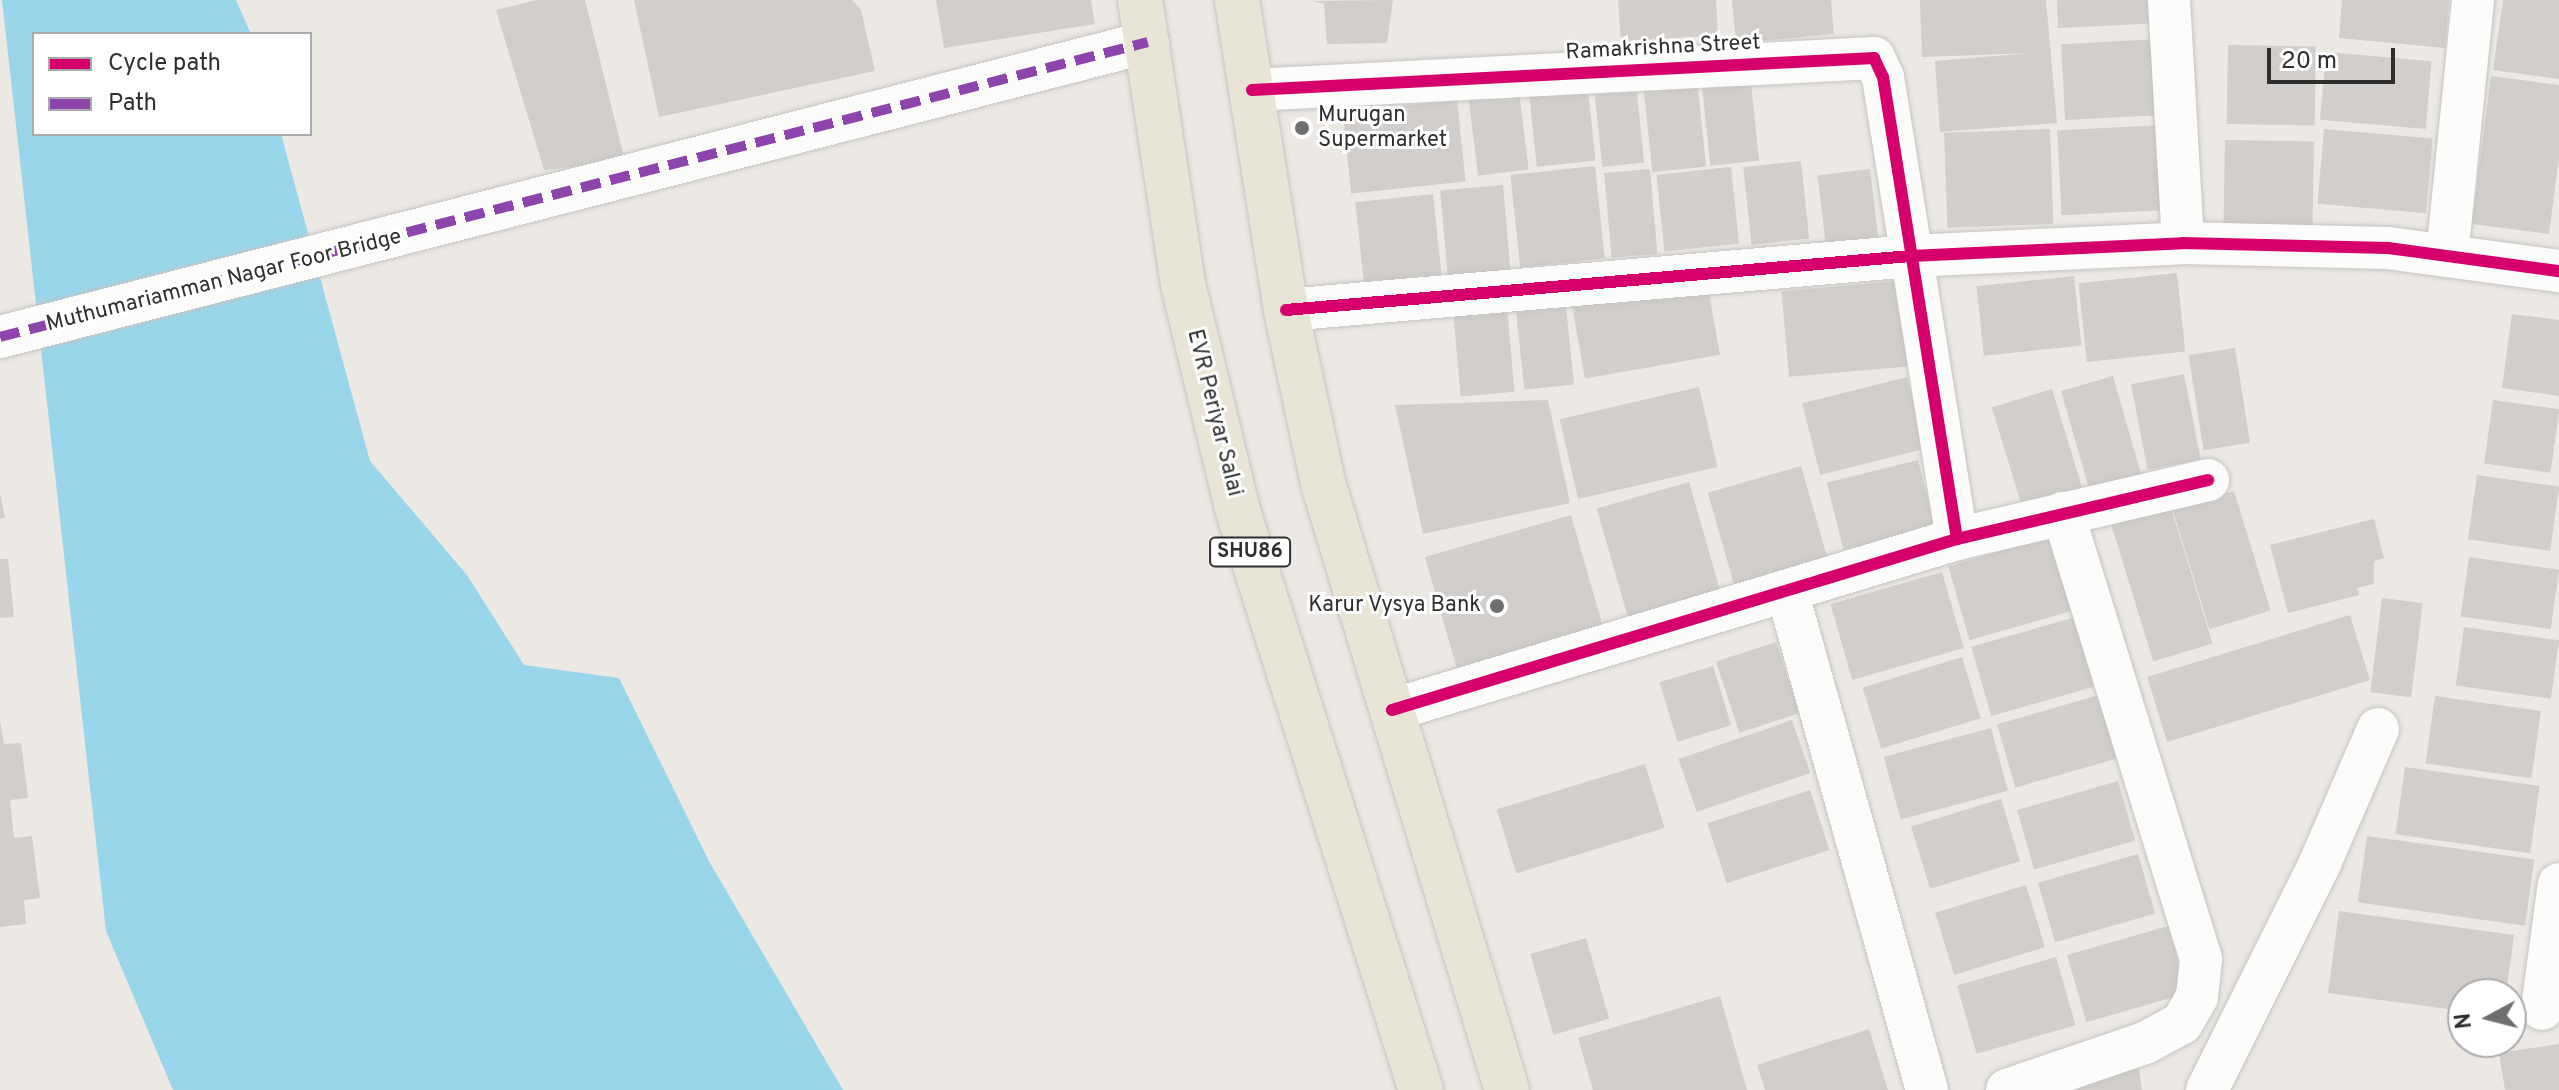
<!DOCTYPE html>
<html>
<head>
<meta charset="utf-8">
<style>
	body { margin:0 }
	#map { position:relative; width:2559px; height:1090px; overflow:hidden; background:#ece8e4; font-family:Overpass,sans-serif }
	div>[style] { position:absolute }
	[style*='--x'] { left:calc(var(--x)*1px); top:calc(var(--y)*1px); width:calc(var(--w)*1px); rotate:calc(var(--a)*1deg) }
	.water>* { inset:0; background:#99d6ec }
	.building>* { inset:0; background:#d1cecb; transform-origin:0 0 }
	.roads { filter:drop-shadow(0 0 2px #c5c4c5) drop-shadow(0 0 2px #c5c4c5) }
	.street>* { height:42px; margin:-21px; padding:0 21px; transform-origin:21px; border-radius:21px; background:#fcfcfb }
	.primary>* { height:44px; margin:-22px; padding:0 22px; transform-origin:22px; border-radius:22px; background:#e8e4d6 }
	.quiet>* { height:10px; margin-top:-5px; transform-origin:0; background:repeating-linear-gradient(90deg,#8e44ad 0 20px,transparent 0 30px) }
	.cycleway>* { height:12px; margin:-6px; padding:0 6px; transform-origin:6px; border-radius:6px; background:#d6006c }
	.dots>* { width:22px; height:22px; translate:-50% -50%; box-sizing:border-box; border:4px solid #fff; border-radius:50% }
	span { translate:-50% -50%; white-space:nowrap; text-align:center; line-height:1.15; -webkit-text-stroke:6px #fff; paint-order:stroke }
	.shield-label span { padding:2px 6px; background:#fff; border:2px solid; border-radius:6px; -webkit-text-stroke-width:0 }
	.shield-label { font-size:20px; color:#2e2e2e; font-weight:700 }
	.street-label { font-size:22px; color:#2e2e2e }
	.poi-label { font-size:22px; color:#2e2e2e }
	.left { translate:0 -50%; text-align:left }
	.right { translate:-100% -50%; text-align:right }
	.legend { position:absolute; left:32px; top:32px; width:280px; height:104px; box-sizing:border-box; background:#fff; border:2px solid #ababab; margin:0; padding:10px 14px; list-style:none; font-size:24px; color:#2e2e2e }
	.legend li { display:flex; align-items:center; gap:16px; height:40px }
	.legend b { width:40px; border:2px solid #ababab }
	.north { position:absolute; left:2447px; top:978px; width:80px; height:80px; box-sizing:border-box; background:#fff; border:2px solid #ababab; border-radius:50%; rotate:263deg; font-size:22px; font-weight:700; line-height:32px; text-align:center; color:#2e2e2e }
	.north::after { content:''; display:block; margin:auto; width:28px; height:36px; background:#706f6e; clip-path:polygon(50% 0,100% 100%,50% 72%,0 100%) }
	.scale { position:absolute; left:2267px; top:48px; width:128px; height:36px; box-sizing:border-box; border:4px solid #2e2e2e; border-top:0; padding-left:10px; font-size:24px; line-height:28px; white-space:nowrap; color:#2e2e2e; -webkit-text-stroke:6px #fff; paint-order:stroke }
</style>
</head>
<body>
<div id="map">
	<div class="water">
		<div style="clip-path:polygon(2px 0,236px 0,251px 34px,34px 34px,34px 134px,281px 134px,370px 461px,467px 575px,524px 665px,619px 678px,710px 863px,843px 1090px,173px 1090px,106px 931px)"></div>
	</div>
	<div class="building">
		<div style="clip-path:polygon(537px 0,585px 0,625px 161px,544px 170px,496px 10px)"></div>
		<div style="clip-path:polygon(634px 0,852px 0,861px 10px,875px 71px,659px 117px)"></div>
		<div style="clip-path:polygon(936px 0,1091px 0,1095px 24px,944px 48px)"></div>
		<div style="clip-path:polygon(1393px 0,1387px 43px,1327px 44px,1324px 4px,1312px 1px)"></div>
		<div style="clip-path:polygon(1618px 0,1716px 0,1718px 35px,1621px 42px)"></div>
		<div style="clip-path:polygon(1732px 0,1831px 0,1834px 34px,1736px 43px)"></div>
		<div style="clip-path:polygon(1920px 0,2046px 0,2057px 123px,1940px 132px,1935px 61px,2032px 53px,1922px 57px)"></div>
		<div style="clip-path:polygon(2057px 0,2162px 0,2164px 23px,2058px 28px)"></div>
		<div style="clip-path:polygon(2342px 0,2449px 0,2445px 48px,2339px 38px)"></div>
		<div style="clip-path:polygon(2503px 0,2559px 0,2559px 79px,2493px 70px)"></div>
		<div style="left:2159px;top:39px;width:76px;height:98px;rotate:87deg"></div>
		<div style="left:2228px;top:45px;width:88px;height:79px;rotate:1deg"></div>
		<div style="left:2326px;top:52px;width:106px;height:68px;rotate:5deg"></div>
		<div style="left:1750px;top:74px;width:87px;height:49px;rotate:84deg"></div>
		<div style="clip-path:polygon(2491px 76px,2559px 85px,2559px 157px,2549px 234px,2472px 224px)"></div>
		<div style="left:1587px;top:80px;width:81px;height:59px;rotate:84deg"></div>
		<div style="left:1697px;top:80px;width:87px;height:54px;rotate:84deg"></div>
		<div style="left:1636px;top:85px;width:78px;height:42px;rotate:84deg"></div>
		<div style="left:1519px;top:91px;width:79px;height:51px;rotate:83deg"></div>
		<div style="left:1457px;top:100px;width:82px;height:115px;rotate:84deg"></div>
		<div style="left:2161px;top:125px;width:85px;height:104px;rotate:87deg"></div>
		<div style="left:2050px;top:129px;width:95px;height:106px;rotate:88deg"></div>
		<div style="left:2324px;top:129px;width:109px;height:75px;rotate:5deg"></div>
		<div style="left:2225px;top:140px;width:89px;height:85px;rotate:1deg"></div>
		<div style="left:1801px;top:161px;width:78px;height:58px;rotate:84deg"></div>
		<div style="left:1595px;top:166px;width:93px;height:85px;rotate:84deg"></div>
		<div style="left:1731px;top:167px;width:77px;height:75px;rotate:84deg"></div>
		<div style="left:1650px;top:169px;width:85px;height:46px;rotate:85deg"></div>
		<div style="left:1870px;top:169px;width:72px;height:53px;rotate:83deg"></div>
		<div style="left:1503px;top:185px;width:86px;height:63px;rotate:85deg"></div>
		<div style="left:1433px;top:194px;width:82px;height:78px;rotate:84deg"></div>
		<div style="left:2177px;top:273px;width:79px;height:99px;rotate:84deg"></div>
		<div style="left:1706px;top:276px;width:80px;height:137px;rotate:80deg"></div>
		<div style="left:2074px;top:276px;width:70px;height:98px;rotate:84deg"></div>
		<div style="left:1909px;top:280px;width:86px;height:128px;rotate:85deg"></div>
		<div style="left:1565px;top:298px;width:87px;height:50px;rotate:84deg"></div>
		<div style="left:1507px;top:307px;width:85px;height:54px;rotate:85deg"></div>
		<div style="clip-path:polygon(2512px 314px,2559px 320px,2559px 396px,2502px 388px)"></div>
		<div style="left:2235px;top:348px;width:96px;height:47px;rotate:81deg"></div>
		<div style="left:2184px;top:374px;width:87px;height:54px;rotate:79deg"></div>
		<div style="left:2113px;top:376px;width:106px;height:54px;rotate:74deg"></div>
		<div style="left:1907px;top:377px;width:74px;height:108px;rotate:76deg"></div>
		<div style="left:1699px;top:387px;width:82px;height:143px;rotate:77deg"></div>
		<div style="left:2052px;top:389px;width:111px;height:63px;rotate:73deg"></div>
		<div style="clip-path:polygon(1548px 400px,1570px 503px,1423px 534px,1395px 405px)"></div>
		<div style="left:2493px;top:400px;width:67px;height:64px;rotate:8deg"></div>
		<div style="left:1918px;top:460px;width:69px;height:94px;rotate:76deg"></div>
		<div style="left:1801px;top:466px;width:106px;height:97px;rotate:74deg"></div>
		<div style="left:2477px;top:475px;width:83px;height:65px;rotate:8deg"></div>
		<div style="left:1689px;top:482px;width:116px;height:96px;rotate:74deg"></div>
		<div style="left:2234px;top:491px;width:125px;height:64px;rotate:73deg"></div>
		<div style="clip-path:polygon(0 493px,5px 518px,0 519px)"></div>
		<div style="left:2169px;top:501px;width:149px;height:62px;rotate:73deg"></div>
		<div style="left:1571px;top:515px;width:124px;height:152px;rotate:74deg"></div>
		<div style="clip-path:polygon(2374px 519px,2384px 558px,2374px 561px,2374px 584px,2357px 588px,2359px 595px,2288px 613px,2270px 545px)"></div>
		<div style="left:2054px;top:536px;width:77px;height:110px;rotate:74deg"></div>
		<div style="left:2469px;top:557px;width:91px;height:60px;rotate:8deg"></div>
		<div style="clip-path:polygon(0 559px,8px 559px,14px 617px,0 618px)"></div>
		<div style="left:1942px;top:572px;width:79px;height:116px;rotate:74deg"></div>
		<div style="left:2382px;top:598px;width:41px;height:95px;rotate:7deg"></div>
		<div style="left:2350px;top:615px;width:68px;height:212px;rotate:73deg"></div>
		<div style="left:2079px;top:616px;width:72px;height:112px;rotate:74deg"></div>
		<div style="left:2464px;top:627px;width:96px;height:59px;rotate:8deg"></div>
		<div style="left:1776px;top:642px;width:75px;height:63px;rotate:72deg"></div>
		<div style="left:1962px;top:657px;width:64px;height:104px;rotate:73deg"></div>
		<div style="left:1713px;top:666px;width:62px;height:56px;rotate:73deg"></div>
		<div style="left:2099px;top:695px;width:66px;height:106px;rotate:74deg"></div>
		<div style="left:2435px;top:696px;width:107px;height:68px;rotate:8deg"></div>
		<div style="left:1792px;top:720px;width:56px;height:120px;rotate:71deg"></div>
		<div style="clip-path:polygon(0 721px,4px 744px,21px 743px,28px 798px,10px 800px,14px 838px,32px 836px,40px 898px,24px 900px,26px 924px,0 927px)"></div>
		<div style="left:1991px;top:728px;width:65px;height:111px;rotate:75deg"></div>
		<div style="left:1645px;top:764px;width:67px;height:155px;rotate:73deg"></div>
		<div style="left:2405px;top:767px;width:136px;height:68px;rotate:8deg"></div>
		<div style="left:2118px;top:781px;width:62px;height:105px;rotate:74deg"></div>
		<div style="left:1810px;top:790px;width:63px;height:108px;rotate:72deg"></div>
		<div style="left:2001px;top:799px;width:65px;height:94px;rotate:73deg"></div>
		<div style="left:2367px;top:836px;width:169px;height:67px;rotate:8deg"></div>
		<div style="left:2138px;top:854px;width:62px;height:104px;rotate:74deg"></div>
		<div style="left:2026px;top:885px;width:65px;height:95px;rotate:73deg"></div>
		<div style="clip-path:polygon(2339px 911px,2514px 935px,2506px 994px,2463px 994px,2463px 1011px,2328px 993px)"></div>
		<div style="left:2168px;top:926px;width:70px;height:105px;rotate:74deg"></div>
		<div style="left:1586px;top:938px;width:84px;height:58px;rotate:74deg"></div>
		<div style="left:2056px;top:957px;width:71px;height:103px;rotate:74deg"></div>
		<div style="clip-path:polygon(1720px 996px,1747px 1090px,1593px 1090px,1578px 1038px)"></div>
		<div style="clip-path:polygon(1869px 1029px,1888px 1090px,1765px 1090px,1757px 1065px)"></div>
		<div style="clip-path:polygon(2559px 1044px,2559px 1090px,2505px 1090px,2499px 1053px)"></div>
		<div style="clip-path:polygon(2138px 1063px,2142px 1090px,2075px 1090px,2083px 1087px,2080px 1080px)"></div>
	</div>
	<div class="roads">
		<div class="street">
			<div style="--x:2169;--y:0;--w:243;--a:86.7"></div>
			<div style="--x:1252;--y:90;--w:623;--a:-2.95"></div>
			<div style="--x:1874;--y:58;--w:21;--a:65"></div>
			<div style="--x:1883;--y:77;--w:468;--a:80.9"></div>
			<div style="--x:2447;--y:256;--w:257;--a:-84.2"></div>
			<div style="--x:1286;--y:310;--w:627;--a:-4.94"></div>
			<div style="--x:1911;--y:256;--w:272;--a:-2.7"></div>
			<div style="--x:2183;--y:243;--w:205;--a:1.4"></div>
			<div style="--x:2388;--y:248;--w:173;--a:7.7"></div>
			<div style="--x:0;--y:337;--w:1185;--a:-14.41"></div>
			<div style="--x:1787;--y:591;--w:518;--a:74.33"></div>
			<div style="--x:1392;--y:710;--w:590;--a:-16.84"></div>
			<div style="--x:1957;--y:539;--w:258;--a:-13.2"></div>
			<div style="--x:2542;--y:1009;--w:126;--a:-82.3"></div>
			<div style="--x:2007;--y:1090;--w:146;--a:-18.8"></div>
			<div style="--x:2145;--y:1043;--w:42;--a:-28.4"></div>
			<div style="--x:2182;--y:1023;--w:30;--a:-60"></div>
			<div style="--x:2197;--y:997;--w:38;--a:-84"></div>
			<div style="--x:2201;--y:959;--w:467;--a:-107.2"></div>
			<div style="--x:2207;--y:1090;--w:254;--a:-63.5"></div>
			<div style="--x:2320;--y:863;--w:146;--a:-66.6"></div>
		</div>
		<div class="primary">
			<div style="--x:1140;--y:0;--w:287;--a:81.4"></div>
			<div style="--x:1183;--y:284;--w:230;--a:76.4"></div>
			<div style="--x:1237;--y:508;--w:610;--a:72.46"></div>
			<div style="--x:1237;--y:0;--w:314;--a:81"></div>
			<div style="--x:1286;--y:310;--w:177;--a:77.9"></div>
			<div style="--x:1323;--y:483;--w:634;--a:73.14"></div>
		</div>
	</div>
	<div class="quiet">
		<div style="--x:0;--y:337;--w:1185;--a:-14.41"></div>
	</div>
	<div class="cycleway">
		<div style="--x:1252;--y:90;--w:623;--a:-2.95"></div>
		<div style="--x:1874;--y:58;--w:21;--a:65"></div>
		<div style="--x:1883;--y:77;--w:468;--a:80.9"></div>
		<div style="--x:1286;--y:310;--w:627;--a:-4.94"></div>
		<div style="--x:1911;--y:256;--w:272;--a:-2.7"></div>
		<div style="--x:2183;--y:243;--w:205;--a:1.4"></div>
		<div style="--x:2388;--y:248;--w:173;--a:7.7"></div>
		<div style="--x:1392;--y:710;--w:590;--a:-16.84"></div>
		<div style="--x:1957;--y:539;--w:258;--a:-13.2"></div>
	</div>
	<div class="dots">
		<div style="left:1302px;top:128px;background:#706f6e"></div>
		<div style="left:1497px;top:606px;background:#706f6e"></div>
	</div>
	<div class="shield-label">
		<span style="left:1250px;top:552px">SHU86</span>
	</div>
	<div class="street-label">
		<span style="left:1663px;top:48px;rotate:-3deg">Ramakrishna Street</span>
		<span style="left:224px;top:281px;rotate:-14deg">Muthumariamman Nagar Foor Bridge</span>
		<span style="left:1214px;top:413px;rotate:76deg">EVR Periyar Salai</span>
	</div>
	<div class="poi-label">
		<span class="left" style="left:1318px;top:128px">Murugan<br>Supermarket</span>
		<span class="right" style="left:1481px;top:606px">Karur Vysya Bank</span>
	</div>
	<ul class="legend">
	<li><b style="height:10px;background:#d6006c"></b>Cycle path</li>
	<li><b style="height:10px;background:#8e44ad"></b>Path</li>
	</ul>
	<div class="north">N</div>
	<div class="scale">20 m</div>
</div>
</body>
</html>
